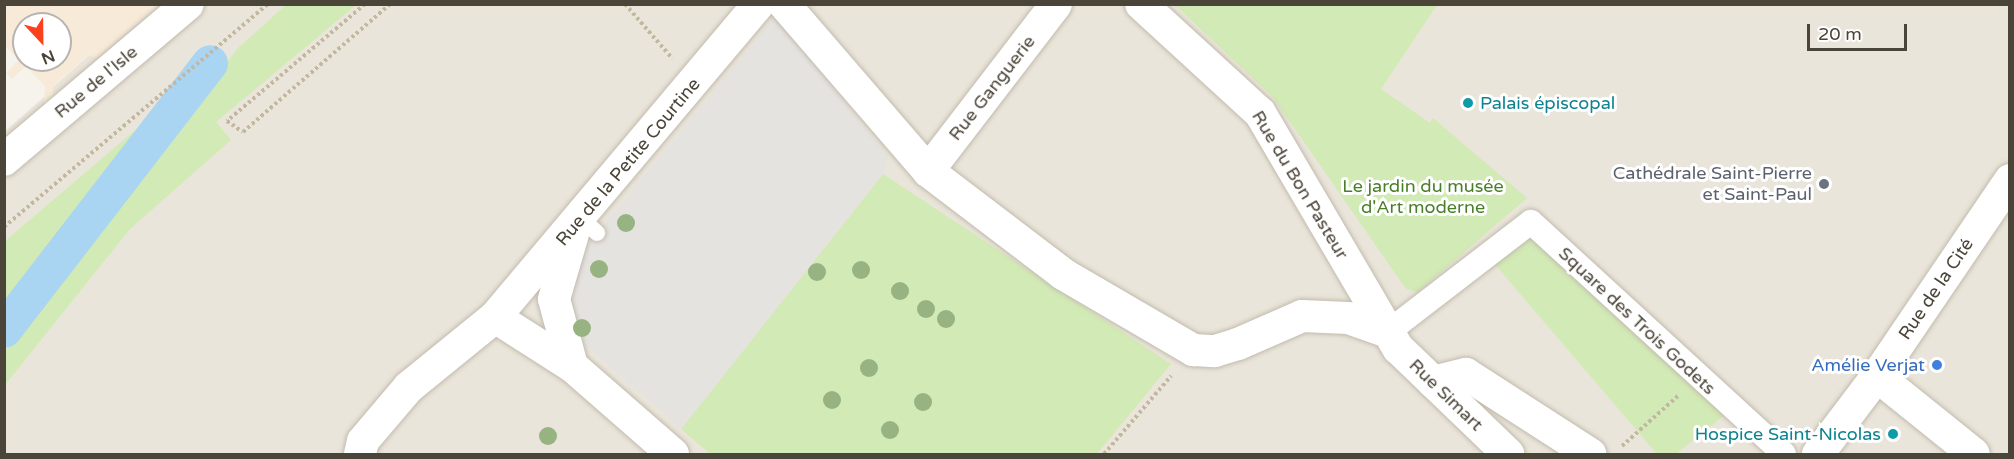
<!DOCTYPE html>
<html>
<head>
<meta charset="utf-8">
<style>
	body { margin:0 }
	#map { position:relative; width:2014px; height:459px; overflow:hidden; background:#f6f3ec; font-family:"Varela Round",sans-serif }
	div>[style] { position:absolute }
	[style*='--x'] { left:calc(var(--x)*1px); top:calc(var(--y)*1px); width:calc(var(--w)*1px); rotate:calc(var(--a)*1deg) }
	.residential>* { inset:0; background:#eae5da }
	.commercial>* { inset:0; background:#f7ead8 }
	.green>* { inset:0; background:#d2eab5 }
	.parking>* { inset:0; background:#e5e3e0 }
	.canal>* { height:36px; margin:-18px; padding:0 18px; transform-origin:18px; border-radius:18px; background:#a9d4f2 }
	.path>* { height:4px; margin-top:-2px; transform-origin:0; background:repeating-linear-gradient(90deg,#c4b79f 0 3px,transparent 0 6px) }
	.roads { filter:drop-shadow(0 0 2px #c2bbae) drop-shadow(0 0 2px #c2bbae) }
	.service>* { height:16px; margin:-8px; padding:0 8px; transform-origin:8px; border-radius:8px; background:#fff }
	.pedestrian>* { height:24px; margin:-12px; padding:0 12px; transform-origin:12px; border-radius:12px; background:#fff }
	.minor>* { height:32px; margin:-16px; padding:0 16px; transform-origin:16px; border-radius:16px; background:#fff }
	.trees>* { width:18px; height:18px; margin:-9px; border-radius:50%; background:#97b381 }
	.dots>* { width:16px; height:16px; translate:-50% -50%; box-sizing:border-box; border:3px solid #fff; border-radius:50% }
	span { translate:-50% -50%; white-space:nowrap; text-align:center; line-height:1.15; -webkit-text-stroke:6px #fff; paint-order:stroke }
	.street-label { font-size:18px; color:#4b4439 }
	.culture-label { font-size:18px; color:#0d838f }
	.left { translate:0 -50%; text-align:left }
	.right { translate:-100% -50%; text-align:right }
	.worship-label { font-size:18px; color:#5b616d }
	.park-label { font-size:18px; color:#4a7f2a }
	.shop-label { font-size:18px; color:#366cbe }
	.frame { position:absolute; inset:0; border:6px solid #4b4439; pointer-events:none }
	.north { position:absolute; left:12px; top:12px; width:60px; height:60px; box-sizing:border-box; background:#fff; border:2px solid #b7b4b0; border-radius:50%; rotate:158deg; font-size:16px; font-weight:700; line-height:24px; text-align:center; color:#4b4439 }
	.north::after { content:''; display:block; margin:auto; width:21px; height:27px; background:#fc3f1d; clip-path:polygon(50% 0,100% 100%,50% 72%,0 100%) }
	.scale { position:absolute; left:1807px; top:24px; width:100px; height:27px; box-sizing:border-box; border:3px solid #4b4439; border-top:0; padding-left:8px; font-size:18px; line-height:21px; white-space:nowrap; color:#4b4439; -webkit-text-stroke:4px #fff; paint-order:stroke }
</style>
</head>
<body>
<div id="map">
	<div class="residential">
		<div style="clip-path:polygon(159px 5px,2009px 5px,2009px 454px,5px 454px,4px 132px,44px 97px,45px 102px,52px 102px,53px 87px,89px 55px,97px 57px)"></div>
	</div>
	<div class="commercial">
		<div style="clip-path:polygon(evenodd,5px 5px,159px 5px,96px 58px,88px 55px,53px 86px,53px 102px,44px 102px,45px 86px,26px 66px,12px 79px,6px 73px,19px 60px,5px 46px,5px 5px,24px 24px,60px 24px,60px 60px,24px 60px,24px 24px)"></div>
	</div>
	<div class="green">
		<div style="clip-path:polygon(287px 4px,356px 5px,216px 122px,231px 140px,130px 229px,5px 385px,5px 351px,238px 48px)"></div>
		<div style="clip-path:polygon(1175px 5px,1437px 5px,1381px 89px,1430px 123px,1433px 118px,1527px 198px,1418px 292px,1406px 289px,1272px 96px)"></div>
		<div style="clip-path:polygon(166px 104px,5px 307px,5px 241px)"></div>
		<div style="clip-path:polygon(883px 174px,1171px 364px,1097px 454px,710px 454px,681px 429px)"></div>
		<div style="clip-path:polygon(1531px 222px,1732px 409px,1676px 454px,1657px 454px,1486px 254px)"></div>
	</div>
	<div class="parking">
		<div style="clip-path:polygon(776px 16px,888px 157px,883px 174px,681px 429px,587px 347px,570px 308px,568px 283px,597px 233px)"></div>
	</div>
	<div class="canal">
		<div style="--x:4;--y:330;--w:337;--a:-52.3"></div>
	</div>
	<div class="path">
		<div style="--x:365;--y:4;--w:181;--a:139.7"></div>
		<div style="--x:227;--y:121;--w:19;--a:35"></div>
		<div style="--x:243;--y:132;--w:195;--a:-41"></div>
		<div style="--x:625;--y:4;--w:72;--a:49"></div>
		<div style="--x:4;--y:227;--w:346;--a:-40.2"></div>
		<div style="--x:1622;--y:446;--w:76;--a:-41.8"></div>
		<div style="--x:1104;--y:454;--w:103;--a:-49.3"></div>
	</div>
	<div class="roads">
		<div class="service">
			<div style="--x:581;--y:218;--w:22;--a:43"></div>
		</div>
		<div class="pedestrian">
			<div style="--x:1388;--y:332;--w:180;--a:-37.6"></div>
			<div style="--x:1531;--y:222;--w:343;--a:42.5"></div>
		</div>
		<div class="minor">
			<div style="--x:784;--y:4;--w:221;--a:49.2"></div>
			<div style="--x:928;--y:171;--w:170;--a:37.3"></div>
			<div style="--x:1063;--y:274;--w:151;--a:30.3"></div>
			<div style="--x:1193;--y:350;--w:22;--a:3"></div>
			<div style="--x:1215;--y:351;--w:24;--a:-17"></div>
			<div style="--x:1238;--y:344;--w:70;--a:-23.6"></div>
			<div style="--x:1302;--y:316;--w:46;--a:2.5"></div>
			<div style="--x:1348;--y:318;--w:42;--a:19.3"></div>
			<div style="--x:1141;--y:4;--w:161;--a:42.5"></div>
			<div style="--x:1260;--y:113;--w:273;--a:59.6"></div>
			<div style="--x:1398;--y:348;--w:153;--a:43.9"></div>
			<div style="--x:4;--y:160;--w:241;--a:-40.3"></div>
			<div style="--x:928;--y:171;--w:210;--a:-52.5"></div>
			<div style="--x:495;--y:317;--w:91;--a:32.5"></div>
			<div style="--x:572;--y:366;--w:134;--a:41.1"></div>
			<div style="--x:572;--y:366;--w:69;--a:-105"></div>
			<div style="--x:554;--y:299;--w:68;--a:-73.7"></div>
			<div style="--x:1877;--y:376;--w:124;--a:38.8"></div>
			<div style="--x:1433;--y:382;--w:34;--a:-14"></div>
			<div style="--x:1466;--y:374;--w:148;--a:32.8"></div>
			<div style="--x:360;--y:454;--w:13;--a:-77"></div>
			<div style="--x:363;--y:441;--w:71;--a:-49.6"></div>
			<div style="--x:409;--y:387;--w:111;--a:-39.1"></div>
			<div style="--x:495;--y:317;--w:409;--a:-49.9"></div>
			<div style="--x:1818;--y:454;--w:98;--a:-52.9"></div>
			<div style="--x:1877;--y:376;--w:237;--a:-55.8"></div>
		</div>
	</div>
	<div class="trees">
		<div style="left:626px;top:223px"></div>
		<div style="left:599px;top:269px"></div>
		<div style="left:861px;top:270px"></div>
		<div style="left:817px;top:272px"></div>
		<div style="left:900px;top:291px"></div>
		<div style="left:926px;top:309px"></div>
		<div style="left:946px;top:319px"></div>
		<div style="left:582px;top:328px"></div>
		<div style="left:869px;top:368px"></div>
		<div style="left:832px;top:400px"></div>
		<div style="left:923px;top:402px"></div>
		<div style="left:890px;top:430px"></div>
		<div style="left:548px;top:436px"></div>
	</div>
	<div class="dots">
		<div style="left:1468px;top:103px;background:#0f9aa8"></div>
		<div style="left:1824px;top:184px;background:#6b7280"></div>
		<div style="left:1937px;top:365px;background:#3f7fe0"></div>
		<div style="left:1893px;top:434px;background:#0f9aa8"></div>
	</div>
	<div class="street-label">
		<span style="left:96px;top:82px;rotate:-40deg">Rue de l'Isle</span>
		<span style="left:992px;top:88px;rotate:-52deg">Rue Ganguerie</span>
		<span style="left:628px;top:162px;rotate:-50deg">Rue de la Petite Courtine</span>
		<span style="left:1300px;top:185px;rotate:59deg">Rue du Bon Pasteur</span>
		<span style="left:1936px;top:289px;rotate:-56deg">Rue de la Cité</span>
		<span style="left:1637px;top:321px;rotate:43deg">Square des Trois Godets</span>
		<span style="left:1446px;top:395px;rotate:44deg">Rue Simart</span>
	</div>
	<div class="culture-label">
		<span class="left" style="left:1480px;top:103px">Palais épiscopal</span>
		<span class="right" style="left:1881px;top:434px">Hospice Saint-Nicolas</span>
	</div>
	<div class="worship-label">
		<span class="right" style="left:1812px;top:184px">Cathédrale Saint-Pierre<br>et Saint-Paul</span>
	</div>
	<div class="park-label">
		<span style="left:1423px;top:197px">Le jardin du musée<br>d'Art moderne</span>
	</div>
	<div class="shop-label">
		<span class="right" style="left:1925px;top:365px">Amélie Verjat</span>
	</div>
	<div class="frame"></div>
	<div class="north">N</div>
	<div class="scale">20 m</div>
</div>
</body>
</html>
